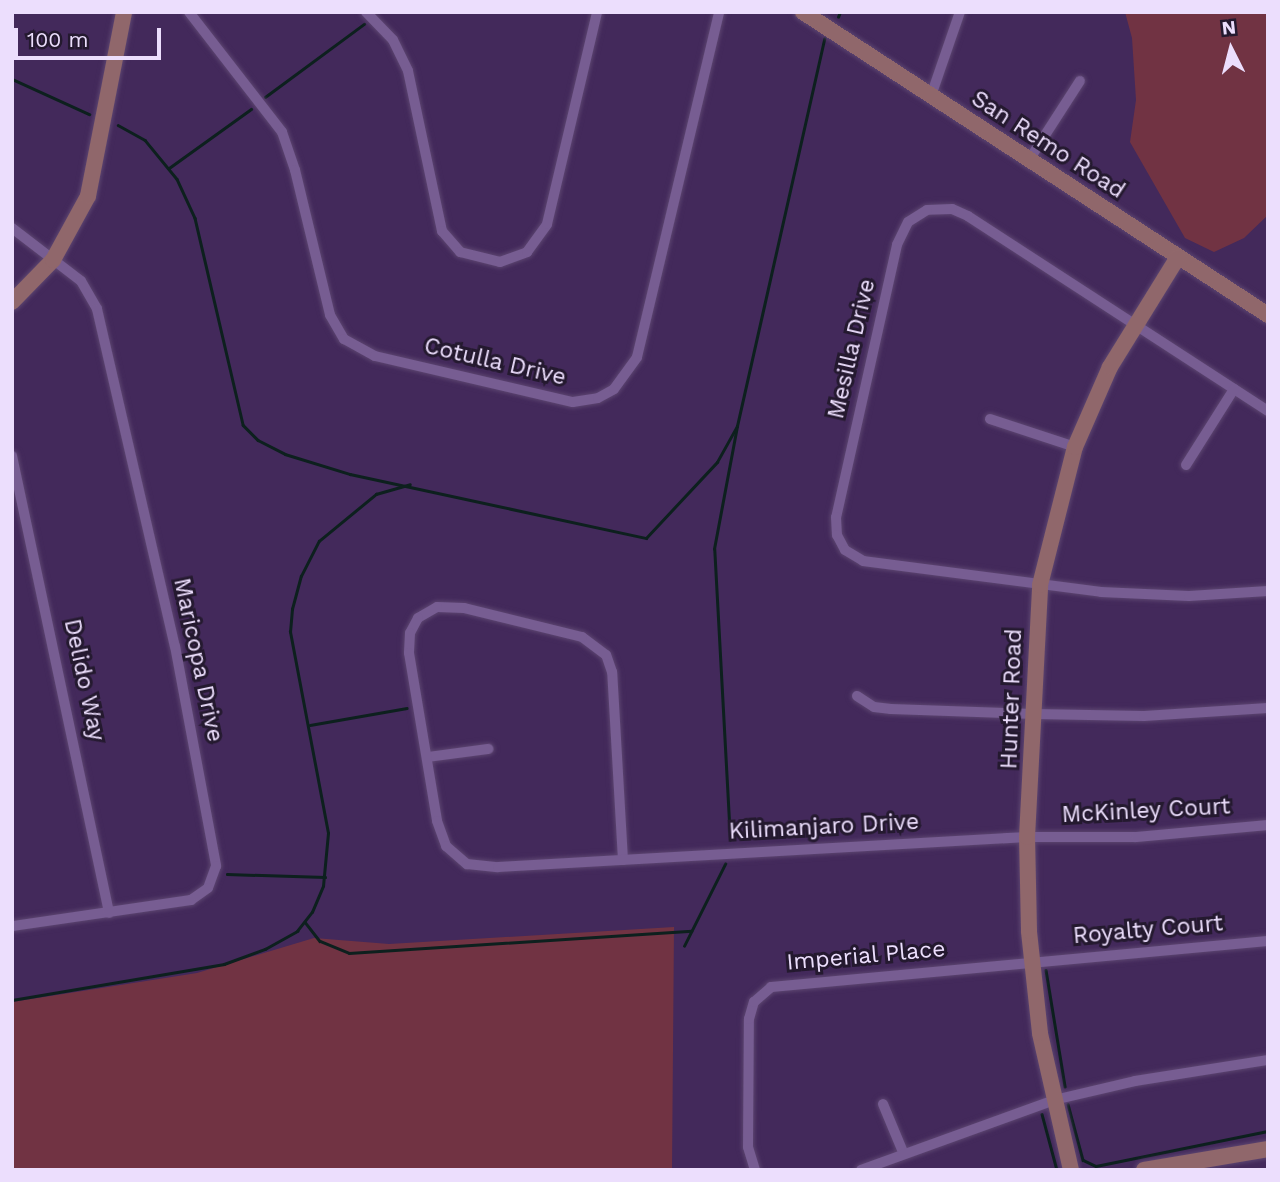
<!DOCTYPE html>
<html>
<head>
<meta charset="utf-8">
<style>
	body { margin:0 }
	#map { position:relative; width:1280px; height:1182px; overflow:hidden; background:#43295b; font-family:"Work Sans",sans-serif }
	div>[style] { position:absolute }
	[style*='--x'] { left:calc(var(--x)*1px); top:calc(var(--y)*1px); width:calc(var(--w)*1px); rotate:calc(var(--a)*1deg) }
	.green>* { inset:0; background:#713343 }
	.stream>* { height:2.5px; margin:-1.25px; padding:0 1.25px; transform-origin:1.25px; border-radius:1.25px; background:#0d201e }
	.roads { filter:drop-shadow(0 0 2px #5c4570) drop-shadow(0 0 2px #5c4570) }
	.street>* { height:10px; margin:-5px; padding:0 5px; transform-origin:5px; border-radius:5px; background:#775d92 }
	.secondary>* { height:16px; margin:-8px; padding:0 8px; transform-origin:8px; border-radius:8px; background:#90676b }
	span { translate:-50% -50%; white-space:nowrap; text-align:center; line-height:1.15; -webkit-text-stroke:6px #24192f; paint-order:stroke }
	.street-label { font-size:23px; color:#ecdefd }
	.frame { position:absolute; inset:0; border:14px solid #ecdefd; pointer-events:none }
	.north { position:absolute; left:1196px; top:14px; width:70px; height:70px; -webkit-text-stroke:5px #24192f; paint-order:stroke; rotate:354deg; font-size:19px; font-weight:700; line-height:28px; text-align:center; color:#ecdefd }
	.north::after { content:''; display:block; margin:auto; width:24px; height:32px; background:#ecdefd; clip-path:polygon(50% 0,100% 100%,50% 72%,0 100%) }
	.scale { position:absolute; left:14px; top:28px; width:147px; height:32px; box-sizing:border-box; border:4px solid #ecdefd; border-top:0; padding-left:9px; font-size:21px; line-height:24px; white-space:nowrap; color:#ecdefd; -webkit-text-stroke:5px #24192f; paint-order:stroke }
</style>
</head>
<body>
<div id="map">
	<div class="green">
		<div style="clip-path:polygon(1125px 12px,1268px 12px,1268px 215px,1244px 238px,1214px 252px,1185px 238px,1130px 142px,1136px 100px,1132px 38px)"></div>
		<div style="clip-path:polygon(674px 927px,672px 1170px,12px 1170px,12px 1002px,197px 973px,314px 938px,389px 944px)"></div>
	</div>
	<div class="stream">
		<div style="--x:838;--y:17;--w:5;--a:-68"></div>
		<div style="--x:12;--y:79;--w:85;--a:24.4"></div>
		<div style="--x:265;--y:97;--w:123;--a:-36.4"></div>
		<div style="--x:118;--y:125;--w:31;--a:29"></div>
		<div style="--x:145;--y:140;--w:50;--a:50.6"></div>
		<div style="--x:177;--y:179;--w:43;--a:65.2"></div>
		<div style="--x:195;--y:218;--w:212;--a:76.9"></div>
		<div style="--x:243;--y:425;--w:21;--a:45"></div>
		<div style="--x:258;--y:440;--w:30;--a:27"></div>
		<div style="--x:285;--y:454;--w:68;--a:17.1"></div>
		<div style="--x:350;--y:474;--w:303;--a:12.2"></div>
		<div style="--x:646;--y:538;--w:104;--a:-46.9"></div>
		<div style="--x:717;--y:462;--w:41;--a:-60.9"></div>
		<div style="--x:169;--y:168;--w:101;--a:-35.7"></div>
		<div style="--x:310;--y:725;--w:98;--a:-9.9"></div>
		<div style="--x:730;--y:840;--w:291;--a:-93.1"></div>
		<div style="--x:714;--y:549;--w:125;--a:-79.4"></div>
		<div style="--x:737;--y:426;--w:397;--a:-77.3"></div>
		<div style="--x:227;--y:874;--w:98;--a:1.8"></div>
		<div style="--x:305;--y:922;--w:24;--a:52"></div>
		<div style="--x:320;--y:941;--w:31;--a:22"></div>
		<div style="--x:349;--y:953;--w:343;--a:-3.7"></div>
		<div style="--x:684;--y:946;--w:92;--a:-63.4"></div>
		<div style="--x:1046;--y:970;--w:118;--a:80.7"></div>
		<div style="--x:12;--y:1000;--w:215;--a:-9.6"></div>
		<div style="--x:224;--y:964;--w:44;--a:-20.1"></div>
		<div style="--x:265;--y:949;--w:37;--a:-29"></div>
		<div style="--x:297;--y:931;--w:24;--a:-52"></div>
		<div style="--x:312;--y:912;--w:28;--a:-67"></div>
		<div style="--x:323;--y:886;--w:53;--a:-84.6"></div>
		<div style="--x:328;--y:833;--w:205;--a:-100.7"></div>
		<div style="--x:290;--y:632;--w:23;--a:-85"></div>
		<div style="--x:292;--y:609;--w:34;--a:-75"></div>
		<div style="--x:301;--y:576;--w:39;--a:-63"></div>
		<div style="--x:319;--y:541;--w:74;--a:-39.5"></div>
		<div style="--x:376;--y:494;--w:35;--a:-16"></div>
		<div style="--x:1068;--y:1104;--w:58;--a:75"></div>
		<div style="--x:1083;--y:1160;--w:14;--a:25"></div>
		<div style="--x:1096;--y:1166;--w:176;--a:-11.5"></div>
		<div style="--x:1042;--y:1114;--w:58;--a:75"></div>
	</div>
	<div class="roads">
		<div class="street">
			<div style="--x:189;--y:12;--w:152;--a:52.2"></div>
			<div style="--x:282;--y:132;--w:40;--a:71.1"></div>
			<div style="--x:295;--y:170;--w:149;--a:76.4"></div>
			<div style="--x:330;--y:315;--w:28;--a:60"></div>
			<div style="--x:344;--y:339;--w:35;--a:29"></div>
			<div style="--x:375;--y:356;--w:203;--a:13.1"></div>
			<div style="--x:573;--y:402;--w:25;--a:-9"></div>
			<div style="--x:598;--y:398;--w:18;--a:-29"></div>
			<div style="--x:614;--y:389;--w:39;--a:-54"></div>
			<div style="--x:637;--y:357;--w:355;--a:-76.6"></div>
			<div style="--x:366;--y:12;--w:39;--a:46"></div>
			<div style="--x:393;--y:40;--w:34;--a:64"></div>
			<div style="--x:408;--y:71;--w:164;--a:78"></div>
			<div style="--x:442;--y:231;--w:28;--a:49"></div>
			<div style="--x:460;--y:252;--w:41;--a:14"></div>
			<div style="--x:500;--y:262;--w:29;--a:-20"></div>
			<div style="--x:527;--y:252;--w:34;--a:-54"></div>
			<div style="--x:547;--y:224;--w:218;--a:-76.7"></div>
			<div style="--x:931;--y:96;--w:89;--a:-71"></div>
			<div style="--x:1029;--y:160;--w:94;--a:-57.2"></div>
			<div style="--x:12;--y:228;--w:87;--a:37.5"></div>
			<div style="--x:81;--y:281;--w:32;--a:60"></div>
			<div style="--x:97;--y:309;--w:346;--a:77"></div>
			<div style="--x:175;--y:646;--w:224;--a:79.4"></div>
			<div style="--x:216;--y:866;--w:23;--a:110"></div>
			<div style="--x:208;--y:888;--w:21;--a:145"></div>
			<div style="--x:191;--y:900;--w:181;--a:171.7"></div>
			<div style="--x:1268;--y:411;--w:358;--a:-147"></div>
			<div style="--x:968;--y:216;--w:17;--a:-156"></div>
			<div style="--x:952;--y:209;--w:25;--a:178"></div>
			<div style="--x:927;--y:210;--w:22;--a:148"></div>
			<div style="--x:908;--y:222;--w:25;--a:116"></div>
			<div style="--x:897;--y:245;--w:279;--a:102.6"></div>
			<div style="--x:836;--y:517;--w:18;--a:87"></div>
			<div style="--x:837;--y:535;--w:17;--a:62"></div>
			<div style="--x:845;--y:550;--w:21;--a:31"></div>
			<div style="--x:863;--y:561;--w:240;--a:7.4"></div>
			<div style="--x:1101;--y:592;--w:88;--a:2.6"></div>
			<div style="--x:1189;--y:596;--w:79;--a:-3.6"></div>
			<div style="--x:990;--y:419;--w:89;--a:18.2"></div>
			<div style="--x:12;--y:456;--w:467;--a:78"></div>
			<div style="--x:1186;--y:465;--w:90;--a:-57.7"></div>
			<div style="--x:857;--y:696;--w:20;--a:33"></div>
			<div style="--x:874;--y:707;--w:17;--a:7"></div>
			<div style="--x:891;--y:709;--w:143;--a:2"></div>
			<div style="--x:1034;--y:714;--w:110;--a:1"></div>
			<div style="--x:1144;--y:716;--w:124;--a:-3.7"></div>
			<div style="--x:428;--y:757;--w:61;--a:-7.6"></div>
			<div style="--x:623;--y:860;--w:188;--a:-93.3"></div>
			<div style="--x:612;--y:672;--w:18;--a:-109"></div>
			<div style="--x:606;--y:655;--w:30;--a:-143"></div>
			<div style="--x:582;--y:637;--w:122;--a:-166.2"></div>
			<div style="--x:464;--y:608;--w:27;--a:-178"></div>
			<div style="--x:437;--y:607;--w:22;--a:150"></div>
			<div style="--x:418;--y:618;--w:17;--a:118"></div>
			<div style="--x:410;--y:633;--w:20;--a:93"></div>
			<div style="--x:409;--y:653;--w:170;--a:80.5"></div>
			<div style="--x:437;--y:821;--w:27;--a:70"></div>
			<div style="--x:446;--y:846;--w:28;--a:41"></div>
			<div style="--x:467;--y:864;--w:31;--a:6"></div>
			<div style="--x:498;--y:867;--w:530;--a:-3.25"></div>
			<div style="--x:1027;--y:837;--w:109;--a:0"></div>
			<div style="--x:1136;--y:837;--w:133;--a:-5.2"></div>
			<div style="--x:883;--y:1104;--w:52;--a:67.4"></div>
			<div style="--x:755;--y:1170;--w:24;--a:-107"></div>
			<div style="--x:748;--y:1147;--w:128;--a:-89.6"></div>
			<div style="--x:749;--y:1019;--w:18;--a:-74"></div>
			<div style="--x:754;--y:1002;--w:23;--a:-41"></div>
			<div style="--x:771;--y:987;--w:499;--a:-5.3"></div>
			<div style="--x:861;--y:1170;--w:205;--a:-19.9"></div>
			<div style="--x:1054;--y:1100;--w:83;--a:-13.2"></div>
			<div style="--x:1135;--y:1081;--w:135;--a:-9"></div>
		</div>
		<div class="secondary">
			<div style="--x:803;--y:12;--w:555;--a:33.09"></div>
			<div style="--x:12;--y:302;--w:59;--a:-45.7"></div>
			<div style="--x:53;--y:260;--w:73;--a:-61.3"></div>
			<div style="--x:88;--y:196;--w:187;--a:-78.9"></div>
			<div style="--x:1071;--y:1170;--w:140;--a:-102.8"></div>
			<div style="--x:1040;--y:1033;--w:103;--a:-96.2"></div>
			<div style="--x:1029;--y:931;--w:94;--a:-91.2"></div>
			<div style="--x:1027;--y:837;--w:252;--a:-87"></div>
			<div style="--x:1040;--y:585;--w:142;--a:-75.8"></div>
			<div style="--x:1075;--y:447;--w:87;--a:-66.4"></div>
			<div style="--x:1110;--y:367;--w:129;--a:-58.3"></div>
			<div style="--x:1144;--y:1170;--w:126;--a:-9.6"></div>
		</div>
	</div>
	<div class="street-label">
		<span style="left:1048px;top:145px;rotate:33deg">San Remo Road</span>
		<span style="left:852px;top:349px;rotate:-77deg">Mesilla Drive</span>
		<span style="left:495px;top:362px;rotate:13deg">Cotulla Drive</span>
		<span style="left:198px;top:660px;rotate:78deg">Maricopa Drive</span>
		<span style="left:84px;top:680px;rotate:78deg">Delido Way</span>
		<span style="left:1012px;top:699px;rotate:-88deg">Hunter Road</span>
		<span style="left:1146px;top:811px;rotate:-3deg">McKinley Court</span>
		<span style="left:824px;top:827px;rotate:-3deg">Kilimanjaro Drive</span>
		<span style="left:1148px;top:930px;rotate:-5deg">Royalty Court</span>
		<span style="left:866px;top:956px;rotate:-5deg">Imperial Place</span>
	</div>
	<div class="frame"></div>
	<div class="north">N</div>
	<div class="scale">100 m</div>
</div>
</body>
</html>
